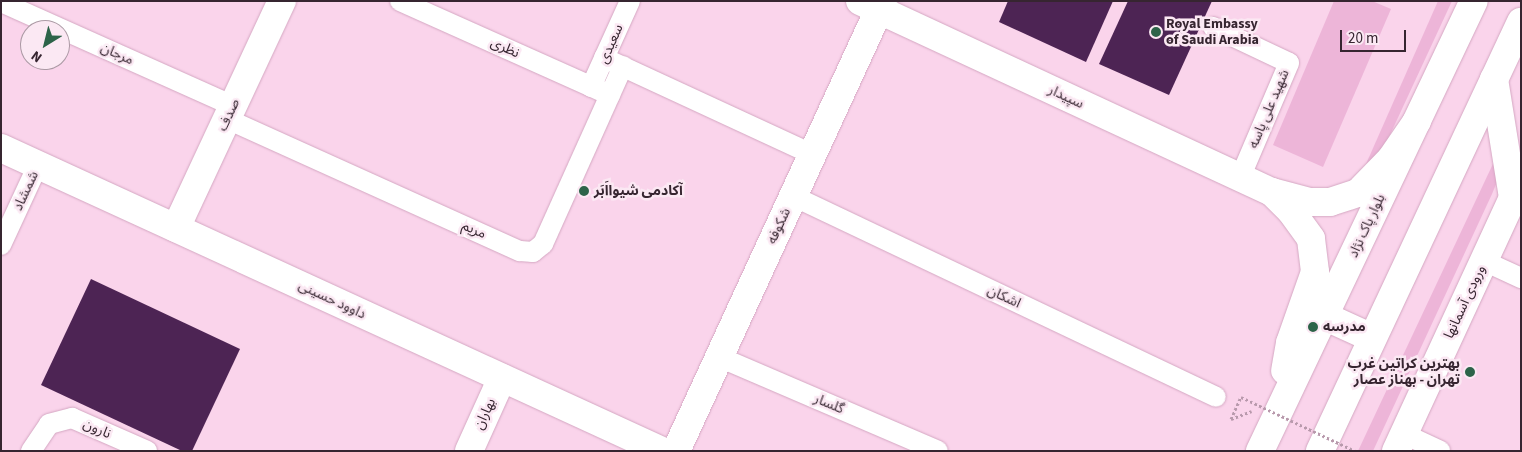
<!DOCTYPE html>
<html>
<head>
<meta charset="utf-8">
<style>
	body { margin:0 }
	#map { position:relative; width:1522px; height:452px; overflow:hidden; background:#fad4eb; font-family:"Source Sans 3","Noto Sans Arabic",sans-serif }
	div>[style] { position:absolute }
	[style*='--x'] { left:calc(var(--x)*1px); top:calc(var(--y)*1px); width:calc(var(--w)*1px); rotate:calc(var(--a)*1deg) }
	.green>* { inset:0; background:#edb5d8 }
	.building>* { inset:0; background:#4d2454 }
	.path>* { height:3px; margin-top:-1.5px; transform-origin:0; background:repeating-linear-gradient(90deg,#b899ac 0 2.5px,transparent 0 5px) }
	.roads { filter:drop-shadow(0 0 1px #d4a7c2) drop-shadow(0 0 1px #d4a7c2) }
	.street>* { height:20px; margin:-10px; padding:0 10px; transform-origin:10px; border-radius:10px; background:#fff }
	.secondary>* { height:28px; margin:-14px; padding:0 14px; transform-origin:14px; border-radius:14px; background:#fff }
	.path-bridge>* { height:3px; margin-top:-1.5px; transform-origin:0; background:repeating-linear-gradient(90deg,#b899ac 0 2.5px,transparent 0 5px) }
	.dots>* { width:14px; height:14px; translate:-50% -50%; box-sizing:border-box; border:2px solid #fbe8f3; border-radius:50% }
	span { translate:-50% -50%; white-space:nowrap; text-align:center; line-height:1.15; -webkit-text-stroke:5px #fbe8f3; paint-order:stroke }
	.poi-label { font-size:14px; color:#362530; font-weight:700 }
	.left { translate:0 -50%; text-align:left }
	.right { translate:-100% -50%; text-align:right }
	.street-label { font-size:14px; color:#362530 }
	.frame { position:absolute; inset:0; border:2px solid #362530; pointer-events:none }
	.north { position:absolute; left:20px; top:20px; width:50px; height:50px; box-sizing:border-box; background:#fbe8f3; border:1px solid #ac9aa5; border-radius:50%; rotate:216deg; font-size:14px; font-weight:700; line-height:20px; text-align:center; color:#362530 }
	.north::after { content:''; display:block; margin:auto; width:18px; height:22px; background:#2d6349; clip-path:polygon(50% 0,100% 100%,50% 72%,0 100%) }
	.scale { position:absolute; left:1340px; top:30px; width:66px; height:22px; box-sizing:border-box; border:2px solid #362530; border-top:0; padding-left:6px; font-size:15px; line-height:18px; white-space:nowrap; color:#362530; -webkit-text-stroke:4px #fbe8f3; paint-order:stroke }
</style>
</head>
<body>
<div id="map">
	<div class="green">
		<div style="clip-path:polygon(1334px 1px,1372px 1px,1391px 9px,1323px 167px,1273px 145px)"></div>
		<div style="clip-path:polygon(1438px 1px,1452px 1px,1383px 150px,1366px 164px)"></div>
		<div style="clip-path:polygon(1499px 151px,1501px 172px,1492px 194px,1373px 451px,1358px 451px)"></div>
	</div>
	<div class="building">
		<div style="clip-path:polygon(1008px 1px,1113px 1px,1086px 62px,999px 22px)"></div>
		<div style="clip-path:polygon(1128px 1px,1212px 1px,1169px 95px,1099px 64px)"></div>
		<div style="clip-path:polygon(91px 279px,240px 349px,192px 451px,182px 451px,41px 385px)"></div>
	</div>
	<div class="path">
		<div style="--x:1231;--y:419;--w:22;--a:-21"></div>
		<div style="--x:1231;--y:419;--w:24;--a:-66"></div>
	</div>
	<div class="roads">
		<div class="street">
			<div style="--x:400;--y:1;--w:230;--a:24.1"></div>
			<div style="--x:1;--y:2;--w:254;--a:24.1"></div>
			<div style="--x:1213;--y:27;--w:84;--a:25.3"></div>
			<div style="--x:1289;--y:63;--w:125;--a:113.1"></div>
			<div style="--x:604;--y:58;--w:229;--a:24.8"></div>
			<div style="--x:591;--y:87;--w:94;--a:-65.6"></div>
			<div style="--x:227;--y:119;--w:321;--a:24.3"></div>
			<div style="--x:520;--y:251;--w:13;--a:4"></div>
			<div style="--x:533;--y:252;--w:13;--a:-39"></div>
			<div style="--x:543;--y:244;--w:195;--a:-65.8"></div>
			<div style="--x:793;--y:196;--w:468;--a:25.4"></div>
			<div style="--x:1;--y:245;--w:88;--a:-65.2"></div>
			<div style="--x:1484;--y:261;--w:41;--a:24.7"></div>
			<div style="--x:719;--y:357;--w:238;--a:23.2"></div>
			<div style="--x:1404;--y:434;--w:40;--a:25"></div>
			<div style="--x:31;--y:451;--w:32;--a:-56"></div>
			<div style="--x:49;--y:424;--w:24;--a:-15"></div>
			<div style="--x:72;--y:418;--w:82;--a:23.7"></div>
		</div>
		<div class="secondary">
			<div style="--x:860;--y:1;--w:454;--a:24.9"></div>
			<div style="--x:1272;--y:192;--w:38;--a:15"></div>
			<div style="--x:1309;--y:202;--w:21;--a:0"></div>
			<div style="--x:1330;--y:202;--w:29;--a:-18"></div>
			<div style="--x:1358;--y:193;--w:47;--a:-45.9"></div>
			<div style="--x:1391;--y:159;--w:46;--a:-55.6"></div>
			<div style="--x:1494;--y:79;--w:120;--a:80.9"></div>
			<div style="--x:1;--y:148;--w:727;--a:24.63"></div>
			<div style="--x:1272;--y:192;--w:27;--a:45"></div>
			<div style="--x:1291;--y:211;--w:34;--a:54"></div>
			<div style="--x:1311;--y:239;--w:33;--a:83"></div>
			<div style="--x:1315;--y:272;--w:75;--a:109.4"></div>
			<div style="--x:1290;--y:343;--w:28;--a:100"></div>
			<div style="--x:176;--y:228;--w:251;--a:-65"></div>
			<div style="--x:1324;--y:316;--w:53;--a:24.6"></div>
			<div style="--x:469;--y:451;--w:80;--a:-65.7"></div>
			<div style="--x:676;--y:451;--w:495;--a:-65.3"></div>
			<div style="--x:1260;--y:451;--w:498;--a:-64.6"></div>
			<div style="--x:1320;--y:451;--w:474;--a:-64.9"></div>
			<div style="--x:1396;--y:451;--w:298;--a:-65.2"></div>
		</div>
	</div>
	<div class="path-bridge">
		<div style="--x:1241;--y:397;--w:126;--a:25.3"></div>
	</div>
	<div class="dots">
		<div style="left:1156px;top:32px;background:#2d6349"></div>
		<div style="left:584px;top:191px;background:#2d6349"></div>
		<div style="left:1313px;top:327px;background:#2d6349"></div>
		<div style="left:1470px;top:372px;background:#2d6349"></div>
	</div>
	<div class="poi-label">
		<span class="left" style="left:1166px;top:32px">Royal Embassy<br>of Saudi Arabia</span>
		<span class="left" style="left:594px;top:191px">آکادمی شیوااَبَر</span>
		<span class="left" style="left:1323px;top:327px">مدرسه</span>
		<span class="right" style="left:1460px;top:372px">بهترین کراتین غرب<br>تهران - بهناز عصار</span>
	</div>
	<div class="street-label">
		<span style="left:611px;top:44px;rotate:-66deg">سعیدی</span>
		<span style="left:505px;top:48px;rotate:24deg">نظری</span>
		<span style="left:117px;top:54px;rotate:24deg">مرجان</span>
		<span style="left:1066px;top:97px;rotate:25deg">سپیدار</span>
		<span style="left:1269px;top:109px;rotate:-67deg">شهید علی پاسه</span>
		<span style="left:229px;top:115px;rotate:-65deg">صدف</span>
		<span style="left:26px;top:191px;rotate:-65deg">شمشاد</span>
		<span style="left:779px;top:226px;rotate:-65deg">شکوفه</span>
		<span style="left:1367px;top:226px;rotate:-65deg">بلوار پاک نژاد</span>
		<span style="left:474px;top:230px;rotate:24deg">مریم</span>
		<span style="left:1004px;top:297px;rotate:25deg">اشکان</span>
		<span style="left:332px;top:300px;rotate:25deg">داوود حسینی</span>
		<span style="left:1465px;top:302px;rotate:-65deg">ورودی آسمانها</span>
		<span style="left:829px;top:404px;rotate:23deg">گلسار</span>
		<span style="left:485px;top:414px;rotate:-65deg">بهاران</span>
		<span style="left:97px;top:429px;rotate:24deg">نارون</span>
	</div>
	<div class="frame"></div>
	<div class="north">N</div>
	<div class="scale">20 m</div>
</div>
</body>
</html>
